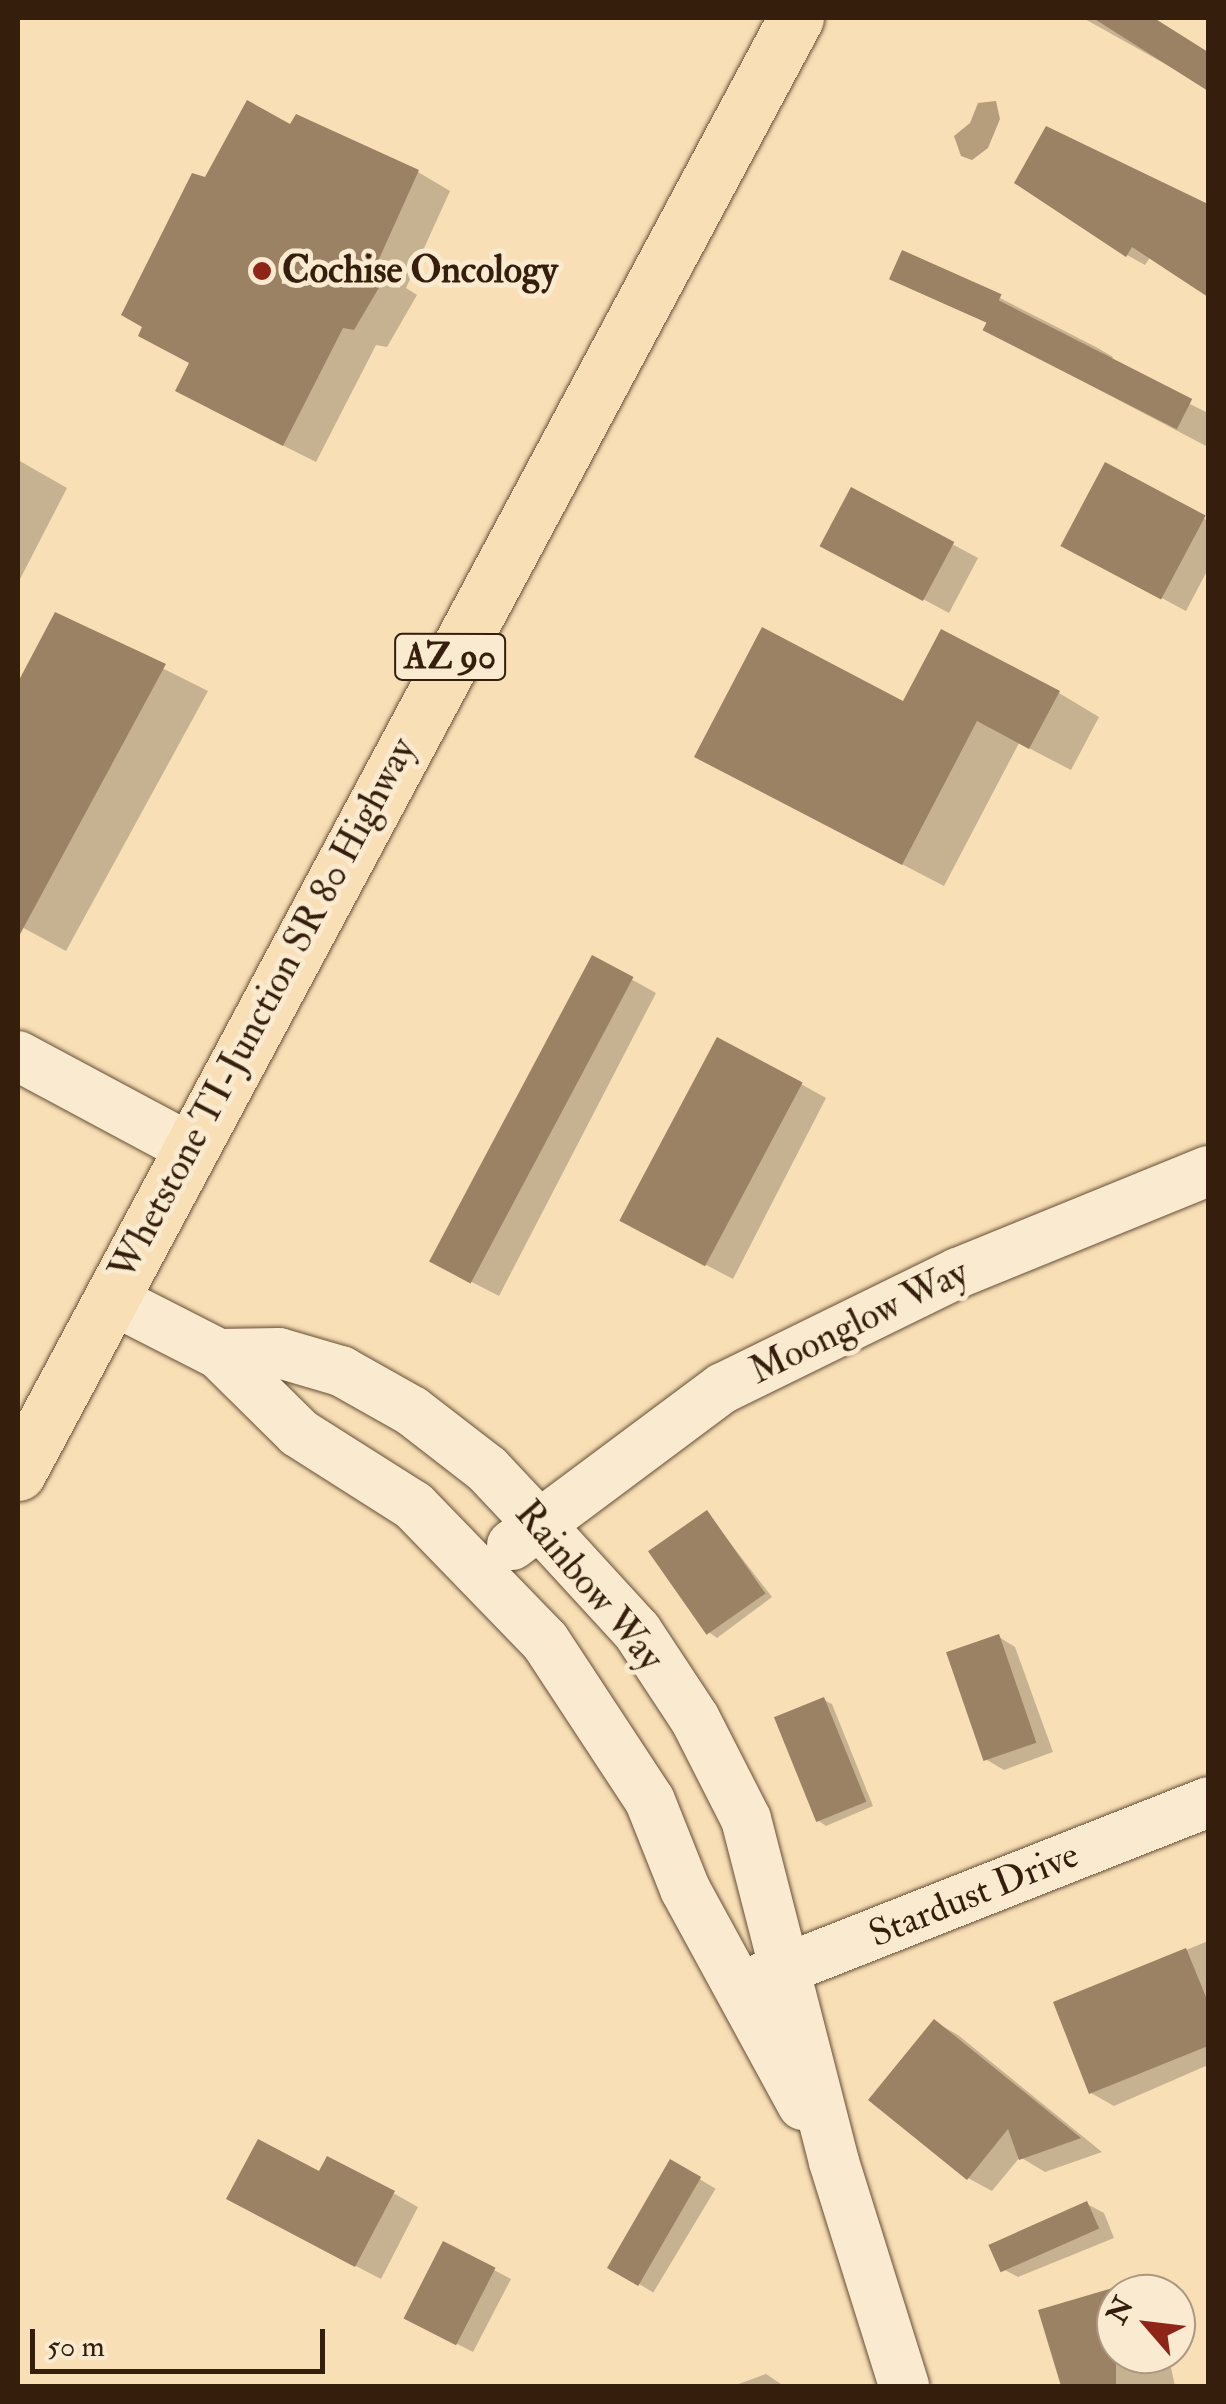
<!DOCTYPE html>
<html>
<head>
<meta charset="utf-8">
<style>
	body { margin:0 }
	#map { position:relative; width:1226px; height:2404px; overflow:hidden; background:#f8dfb5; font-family:"IM FELL Double Pica",serif }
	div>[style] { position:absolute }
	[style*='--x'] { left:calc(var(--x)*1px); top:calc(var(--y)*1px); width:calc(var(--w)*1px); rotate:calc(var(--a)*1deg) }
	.water>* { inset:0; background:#b69d7c }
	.shadow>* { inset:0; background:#0003; transform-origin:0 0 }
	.building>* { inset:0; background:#9b8264; transform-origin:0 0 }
	.roads { filter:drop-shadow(0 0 2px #664e36) drop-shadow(0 0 2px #664e36) }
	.minor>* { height:50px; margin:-25px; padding:0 25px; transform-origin:25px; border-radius:25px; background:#faeacf }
	.highway>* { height:55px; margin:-27.5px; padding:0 27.5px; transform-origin:27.5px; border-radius:27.5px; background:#f8dfb5 }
	.dots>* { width:28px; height:28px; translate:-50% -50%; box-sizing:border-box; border:5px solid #faeacf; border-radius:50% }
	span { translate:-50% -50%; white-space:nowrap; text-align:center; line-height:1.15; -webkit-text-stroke:10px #faeacf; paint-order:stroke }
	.shield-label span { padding:2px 8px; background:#faeacf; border:2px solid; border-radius:8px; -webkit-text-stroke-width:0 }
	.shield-label { font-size:35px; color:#361e0c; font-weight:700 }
	.poi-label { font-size:38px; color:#361e0c; font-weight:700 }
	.left { translate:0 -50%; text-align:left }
	.street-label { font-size:38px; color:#361e0c }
	.frame { position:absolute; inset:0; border:20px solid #361e0c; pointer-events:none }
	.north { position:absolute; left:1096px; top:2274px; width:100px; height:100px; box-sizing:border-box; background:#faeacf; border:2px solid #ac9881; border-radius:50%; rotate:298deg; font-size:28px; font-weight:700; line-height:40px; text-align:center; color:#361e0c }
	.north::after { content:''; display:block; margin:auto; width:35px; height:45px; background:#8f2418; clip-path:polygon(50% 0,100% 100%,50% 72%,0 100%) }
	.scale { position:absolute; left:30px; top:2329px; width:295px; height:45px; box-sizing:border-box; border:5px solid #361e0c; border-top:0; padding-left:12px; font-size:30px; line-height:35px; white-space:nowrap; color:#361e0c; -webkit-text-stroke:8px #faeacf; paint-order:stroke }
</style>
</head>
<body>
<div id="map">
	<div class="water">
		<div style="clip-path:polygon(996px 101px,1000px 119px,988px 148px,972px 160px,961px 156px,954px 136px,970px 123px,978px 103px)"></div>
	</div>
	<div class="shadow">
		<div style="clip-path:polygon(1083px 18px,1134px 18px,1173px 31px,1208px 54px,1208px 88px)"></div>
		<div style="clip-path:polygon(291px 128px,418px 172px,450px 191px,406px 288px,417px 295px,387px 347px,376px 345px,316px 462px,210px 409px,192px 363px,206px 180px)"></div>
		<div style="clip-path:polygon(1046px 129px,1208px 207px,1208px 294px,1151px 256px,1145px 265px,1127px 255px,1018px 182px)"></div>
		<div style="clip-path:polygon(909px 288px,1000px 298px,1096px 347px,1113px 357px,1110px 364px,1208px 413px,1208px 447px,1004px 340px,990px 324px)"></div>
		<div style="clip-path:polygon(18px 460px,67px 488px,18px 583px)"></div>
		<div style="clip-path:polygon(1106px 466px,1208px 521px,1208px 569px,1186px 611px,1089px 559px)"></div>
		<div style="clip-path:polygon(852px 490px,978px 558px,949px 613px,848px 559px)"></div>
		<div style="clip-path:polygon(56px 615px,208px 691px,66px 951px,18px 925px,18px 688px)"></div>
		<div style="clip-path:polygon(1059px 693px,1099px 717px,1071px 770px,1019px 743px,944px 886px,738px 779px,904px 704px)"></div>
		<div style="clip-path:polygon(631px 979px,656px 993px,499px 1296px,460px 1276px)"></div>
		<div style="clip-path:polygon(801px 1084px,826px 1098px,733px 1279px,649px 1235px)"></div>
		<div style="clip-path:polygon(707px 1513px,772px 1597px,717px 1638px,710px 1633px)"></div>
		<div style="clip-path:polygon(999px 1637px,1015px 1647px,1053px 1752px,1004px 1770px,987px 1760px)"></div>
		<div style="clip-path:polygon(824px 1700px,832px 1704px,873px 1806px,826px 1826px,819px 1821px)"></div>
		<div style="clip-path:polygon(1208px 1941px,1208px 2065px,1114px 2106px,1091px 2093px,1056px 2004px)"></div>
		<div style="clip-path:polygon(935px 2022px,958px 2035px,1102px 2152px,1045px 2172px,1020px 2157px,992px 2191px,968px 2178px)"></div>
		<div style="left:671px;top:2162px;width:52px;height:121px;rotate:31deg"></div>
		<div style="clip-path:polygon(320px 2175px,393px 2193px,418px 2207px,381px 2279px,254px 2213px)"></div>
		<div style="clip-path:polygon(1087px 2204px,1104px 2213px,1114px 2238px,1018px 2277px,1001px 2268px)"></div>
		<div style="clip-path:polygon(494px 2270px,511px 2279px,473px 2352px,424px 2327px)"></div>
		<div style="clip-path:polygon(1142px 2282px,1163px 2294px,1116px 2294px,1116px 2354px,1168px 2354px,1175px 2386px,1064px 2386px,1041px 2312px)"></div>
		<div style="clip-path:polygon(766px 2374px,784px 2386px,733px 2386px)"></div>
	</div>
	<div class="building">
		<div style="clip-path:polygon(1093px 18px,1154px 18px,1208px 52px,1208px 91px)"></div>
		<div style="clip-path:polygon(247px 100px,290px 124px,296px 114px,419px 170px,375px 268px,387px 274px,354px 330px,343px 328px,283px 446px,175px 391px,189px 363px,138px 336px,142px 327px,121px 315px,192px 173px,205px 177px)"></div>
		<div style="clip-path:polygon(1046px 126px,1208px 204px,1208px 297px,1132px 247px,1126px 257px,1014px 183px)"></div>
		<div style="left:902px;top:250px;width:109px;height:32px;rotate:24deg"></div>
		<div style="left:998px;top:300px;width:218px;height:34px;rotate:27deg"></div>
		<div style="left:1105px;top:462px;width:114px;height:95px;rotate:28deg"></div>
		<div style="left:851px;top:487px;width:117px;height:67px;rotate:28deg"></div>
		<div style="clip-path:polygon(55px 612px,166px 664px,18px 938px,18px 682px)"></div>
		<div style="clip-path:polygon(762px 627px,903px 701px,941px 629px,1060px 691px,1029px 749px,977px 721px,902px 865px,694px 757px)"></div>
		<div style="left:592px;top:955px;width:47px;height:347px;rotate:28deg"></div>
		<div style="left:717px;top:1037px;width:97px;height:208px;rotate:28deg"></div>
		<div style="left:707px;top:1510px;width:102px;height:72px;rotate:55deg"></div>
		<div style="left:999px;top:1634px;width:115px;height:56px;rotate:71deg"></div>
		<div style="left:824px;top:1697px;width:113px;height:54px;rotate:68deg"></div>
		<div style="clip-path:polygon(1186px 1948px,1208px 2002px,1208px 2046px,1089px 2094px,1053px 2002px)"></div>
		<div style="clip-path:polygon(934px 2019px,1033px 2099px,1081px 2138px,1019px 2160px,1008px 2129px,967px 2180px,868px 2100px)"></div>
		<div style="clip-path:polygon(258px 2139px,319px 2171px,327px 2156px,395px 2191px,355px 2267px,226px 2199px)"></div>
		<div style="left:670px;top:2159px;width:36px;height:126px;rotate:30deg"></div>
		<div style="left:1087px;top:2201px;width:30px;height:108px;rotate:66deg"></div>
		<div style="left:443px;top:2241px;width:59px;height:87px;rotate:27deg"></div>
		<div style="clip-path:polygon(1116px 2287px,1116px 2386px,1061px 2386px,1038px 2310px)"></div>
	</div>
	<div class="roads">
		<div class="minor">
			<div style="--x:18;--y:1056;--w:193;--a:28.2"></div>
			<div style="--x:111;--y:1299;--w:121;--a:27"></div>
			<div style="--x:219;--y:1354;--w:112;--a:44.6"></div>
			<div style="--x:299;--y:1433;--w:136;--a:32.4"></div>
			<div style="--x:414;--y:1506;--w:188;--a:45.9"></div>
			<div style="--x:545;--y:1641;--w:191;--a:56.7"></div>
			<div style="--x:650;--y:1801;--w:95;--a:68.3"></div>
			<div style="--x:685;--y:1889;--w:246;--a:61.4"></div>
			<div style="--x:219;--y:1354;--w:60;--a:-1"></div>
			<div style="--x:279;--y:1353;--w:65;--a:16.2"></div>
			<div style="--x:341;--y:1371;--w:81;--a:29.4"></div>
			<div style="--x:412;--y:1411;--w:95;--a:37.7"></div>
			<div style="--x:487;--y:1469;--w:73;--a:46.7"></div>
			<div style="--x:537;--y:1522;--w:148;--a:47.5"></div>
			<div style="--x:637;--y:1631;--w:105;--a:56.6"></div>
			<div style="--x:695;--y:1719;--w:112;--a:63"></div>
			<div style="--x:746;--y:1819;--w:354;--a:75.6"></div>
			<div style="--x:834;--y:2162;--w:235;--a:72.6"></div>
			<div style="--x:512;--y:1545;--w:263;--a:-36.7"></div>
			<div style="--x:723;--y:1388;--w:262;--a:-26.1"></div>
			<div style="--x:958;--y:1273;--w:270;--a:-22.2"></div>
			<div style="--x:757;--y:1980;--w:485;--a:-21.5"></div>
		</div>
		<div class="highway">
			<div style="--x:18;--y:1473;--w:1650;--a:-61.87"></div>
		</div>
	</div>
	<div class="dots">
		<div style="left:262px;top:271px;background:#8f2418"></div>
	</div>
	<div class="shield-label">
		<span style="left:450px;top:657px">AZ 90</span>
	</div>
	<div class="poi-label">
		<span class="left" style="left:282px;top:271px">Cochise Oncology</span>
	</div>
	<div class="street-label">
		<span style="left:263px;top:1009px;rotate:-62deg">Whetstone TI-Junction SR 80 Highway</span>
		<span style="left:859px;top:1322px;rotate:-26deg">Moonglow Way</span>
		<span style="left:589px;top:1586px;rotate:50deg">Rainbow Way</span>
		<span style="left:974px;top:1895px;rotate:-22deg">Stardust Drive</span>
	</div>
	<div class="frame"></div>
	<div class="north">N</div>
	<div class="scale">50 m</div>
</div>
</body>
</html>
